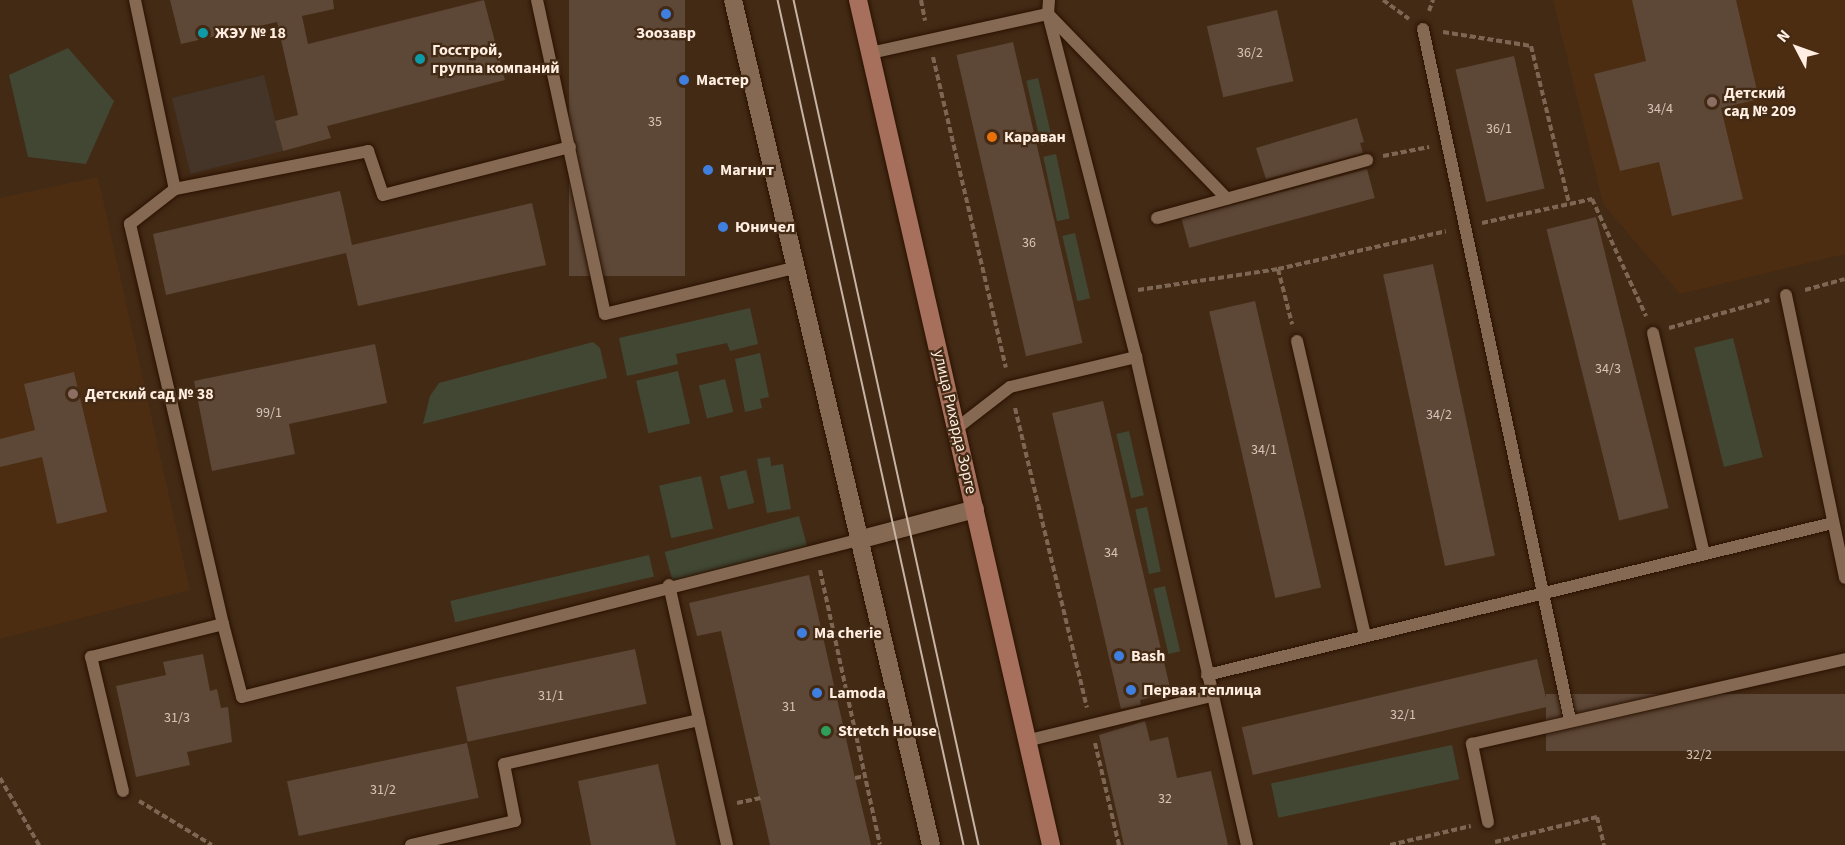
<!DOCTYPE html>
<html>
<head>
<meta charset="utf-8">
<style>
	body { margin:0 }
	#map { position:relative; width:1845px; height:845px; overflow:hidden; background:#432a15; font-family:"Source Sans 3",sans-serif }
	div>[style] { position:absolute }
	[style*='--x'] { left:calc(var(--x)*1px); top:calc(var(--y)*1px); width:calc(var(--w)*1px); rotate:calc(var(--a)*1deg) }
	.industrial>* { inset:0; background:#443528; transform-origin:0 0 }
	.built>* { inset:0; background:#4c2d12 }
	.green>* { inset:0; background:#414733; transform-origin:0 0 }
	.building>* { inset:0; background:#5d4736; transform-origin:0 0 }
	.path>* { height:4px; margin-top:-2px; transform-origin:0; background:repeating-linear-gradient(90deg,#7d6754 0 6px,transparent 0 9px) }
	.roads { filter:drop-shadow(0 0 2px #291200) drop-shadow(0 0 2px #291200) }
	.lane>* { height:12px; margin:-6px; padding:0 6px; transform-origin:6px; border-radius:6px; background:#866952 }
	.street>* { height:18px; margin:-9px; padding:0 9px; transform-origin:9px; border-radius:9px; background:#866952 }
	.secondary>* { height:18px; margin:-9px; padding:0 9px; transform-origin:9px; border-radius:9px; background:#a6705c }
	.tram>* { height:1.5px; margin:-0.75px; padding:0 0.75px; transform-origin:0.75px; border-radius:0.75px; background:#c7b4a4 }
	.dots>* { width:16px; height:16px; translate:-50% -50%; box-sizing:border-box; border:3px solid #432a15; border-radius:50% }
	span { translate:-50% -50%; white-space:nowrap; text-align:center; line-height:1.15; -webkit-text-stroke:4.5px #432a15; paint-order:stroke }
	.number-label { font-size:14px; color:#d6c4b6 }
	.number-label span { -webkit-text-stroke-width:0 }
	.poi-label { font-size:16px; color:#ffeee1; font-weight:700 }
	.left { translate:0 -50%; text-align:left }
	.street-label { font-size:16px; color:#ffeee1 }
	.north { position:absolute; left:1767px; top:18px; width:60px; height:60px; -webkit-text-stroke:4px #432a15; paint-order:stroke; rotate:311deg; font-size:16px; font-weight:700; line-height:24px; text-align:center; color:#ffeee1 }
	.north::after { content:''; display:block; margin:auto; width:21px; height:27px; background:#ffeee1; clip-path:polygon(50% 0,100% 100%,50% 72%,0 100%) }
</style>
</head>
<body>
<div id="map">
	<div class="industrial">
		<div style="left:264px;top:75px;width:78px;height:95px;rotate:76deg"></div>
	</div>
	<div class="built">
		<div style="clip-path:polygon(1553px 0,1845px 0,1845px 254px,1680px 294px,1603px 204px)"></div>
		<div style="clip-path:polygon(98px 177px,190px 590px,0 639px,0 198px)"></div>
	</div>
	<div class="green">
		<div style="clip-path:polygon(68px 48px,114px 101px,86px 164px,28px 157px,9px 75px)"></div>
		<div style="left:1038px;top:78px;width:66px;height:12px;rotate:77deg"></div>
		<div style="left:1056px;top:154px;width:66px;height:13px;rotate:78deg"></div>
		<div style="left:1075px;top:233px;width:67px;height:13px;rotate:77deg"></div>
		<div style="clip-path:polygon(750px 308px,758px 344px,730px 351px,727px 343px,676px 354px,678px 364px,627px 376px,619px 338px)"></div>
		<div style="left:1733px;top:338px;width:123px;height:40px;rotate:76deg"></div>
		<div style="clip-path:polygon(593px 342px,600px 348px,607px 378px,423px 424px,430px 396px,439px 383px)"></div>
		<div style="clip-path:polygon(760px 353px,769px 397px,760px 399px,762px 408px,745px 412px,735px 359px)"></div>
		<div style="left:678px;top:371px;width:54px;height:43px;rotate:77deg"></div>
		<div style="left:725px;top:379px;width:34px;height:27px;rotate:76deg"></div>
		<div style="left:1129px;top:431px;width:66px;height:13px;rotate:77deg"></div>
		<div style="clip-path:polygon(770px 457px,771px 466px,783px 464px,791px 509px,767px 513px,757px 459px)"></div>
		<div style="left:746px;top:470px;width:34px;height:27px;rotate:76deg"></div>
		<div style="left:701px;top:476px;width:54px;height:43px;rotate:77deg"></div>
		<div style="left:1147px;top:507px;width:66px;height:12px;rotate:78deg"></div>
		<div style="left:799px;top:516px;width:31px;height:139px;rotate:75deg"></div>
		<div style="left:649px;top:555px;width:22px;height:204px;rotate:77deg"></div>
		<div style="left:1165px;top:586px;width:67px;height:12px;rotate:77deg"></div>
		<div style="left:1452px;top:745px;width:35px;height:185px;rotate:78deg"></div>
	</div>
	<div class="building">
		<div style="clip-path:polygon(170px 0,333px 0,334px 9px,302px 16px,308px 44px,484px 0,505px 80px,327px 126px,331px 138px,283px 151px,275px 121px,298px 115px,277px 22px,181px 44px)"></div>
		<div style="left:569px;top:0;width:116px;height:276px"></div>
		<div style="clip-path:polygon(1632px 0,1736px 0,1759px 99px,1721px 108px,1743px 199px,1672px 216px,1659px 162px,1620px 171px,1594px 74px,1646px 61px)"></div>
		<div style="left:1277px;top:10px;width:73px;height:72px;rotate:77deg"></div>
		<div style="left:1013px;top:42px;width:309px;height:58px;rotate:77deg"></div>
		<div style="left:1514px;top:56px;width:136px;height:60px;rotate:77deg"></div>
		<div style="clip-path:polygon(1357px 118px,1364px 142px,1360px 143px,1363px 153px,1266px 179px,1256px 148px)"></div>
		<div style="left:1367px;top:169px;width:30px;height:192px;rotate:75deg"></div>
		<div style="clip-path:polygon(340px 191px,352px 245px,532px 203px,546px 265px,358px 306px,346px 253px,166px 295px,153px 234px)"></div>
		<div style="left:1596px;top:217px;width:300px;height:51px;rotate:76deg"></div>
		<div style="left:1433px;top:264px;width:298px;height:51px;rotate:78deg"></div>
		<div style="left:1255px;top:301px;width:294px;height:47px;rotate:77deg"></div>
		<div style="clip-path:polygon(375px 344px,387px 403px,289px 424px,295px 454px,212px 471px,194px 381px)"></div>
		<div style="clip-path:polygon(74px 372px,107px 512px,57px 524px,42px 457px,0 467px,0 439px,35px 430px,24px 384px)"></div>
		<div style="clip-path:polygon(1103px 401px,1171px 692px,1140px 700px,1141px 705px,1121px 709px,1052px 413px)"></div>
		<div style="clip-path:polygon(809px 575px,855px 778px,871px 845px,770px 845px,721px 631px,697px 636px,689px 603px)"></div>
		<div style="left:635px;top:649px;width:56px;height:183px;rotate:78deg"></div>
		<div style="clip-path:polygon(203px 654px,210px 691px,217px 689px,221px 708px,228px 707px,232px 742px,187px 752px,190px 765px,136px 777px,116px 686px,166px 675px,163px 662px)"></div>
		<div style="left:1537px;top:659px;width:49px;height:303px;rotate:77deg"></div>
		<div style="left:1845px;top:694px;width:57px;height:299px;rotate:90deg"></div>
		<div style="clip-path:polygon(1145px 721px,1150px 741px,1168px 737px,1177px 778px,1211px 771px,1228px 845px,1124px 845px,1099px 735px)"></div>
		<div style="left:467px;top:743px;width:56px;height:184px;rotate:78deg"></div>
		<div style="clip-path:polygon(658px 764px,676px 845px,591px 845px,578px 781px)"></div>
	</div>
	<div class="path">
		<div style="--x:921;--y:0;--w:21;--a:79"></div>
		<div style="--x:1383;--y:0;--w:32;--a:36"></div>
		<div style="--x:1429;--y:11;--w:12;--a:-70"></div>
		<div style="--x:1443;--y:32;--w:89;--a:9"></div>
		<div style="--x:1531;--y:46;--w:162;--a:76.4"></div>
		<div style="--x:933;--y:57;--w:319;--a:76.8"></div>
		<div style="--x:1383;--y:156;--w:47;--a:-11.1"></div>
		<div style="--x:1482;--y:223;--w:113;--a:-12.3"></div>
		<div style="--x:1592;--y:199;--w:129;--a:65.2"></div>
		<div style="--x:1278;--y:269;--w:57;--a:75.7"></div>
		<div style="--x:1138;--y:290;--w:142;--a:-8.5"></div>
		<div style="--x:1278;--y:269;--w:172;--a:-12.7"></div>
		<div style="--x:1805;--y:290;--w:41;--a:-15.4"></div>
		<div style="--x:1669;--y:328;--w:104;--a:-15.6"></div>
		<div style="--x:1015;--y:408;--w:308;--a:76.5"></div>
		<div style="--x:820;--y:570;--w:281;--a:77.7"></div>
		<div style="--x:1095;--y:743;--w:105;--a:76.8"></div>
		<div style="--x:0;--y:778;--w:78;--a:59.8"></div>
		<div style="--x:855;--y:778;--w:10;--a:-11"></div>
		<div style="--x:139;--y:801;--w:85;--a:31.1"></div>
		<div style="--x:737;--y:803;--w:24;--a:-12"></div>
		<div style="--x:1495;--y:842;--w:105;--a:-13.8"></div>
		<div style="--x:1597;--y:817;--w:29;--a:76"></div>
		<div style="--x:1390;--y:845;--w:83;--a:-13.2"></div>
	</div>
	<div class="roads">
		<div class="lane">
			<div style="--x:135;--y:0;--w:193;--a:78.1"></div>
			<div style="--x:175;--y:189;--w:197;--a:-11.1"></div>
			<div style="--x:368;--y:151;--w:46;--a:71.2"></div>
			<div style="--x:383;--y:195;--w:193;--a:-14.4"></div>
			<div style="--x:537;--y:0;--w:321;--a:77.8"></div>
			<div style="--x:605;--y:314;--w:194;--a:-13.7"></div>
			<div style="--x:1049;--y:0;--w:14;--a:94"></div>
			<div style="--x:1048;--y:14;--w:354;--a:75.6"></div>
			<div style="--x:1136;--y:357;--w:500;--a:77.19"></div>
			<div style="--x:1423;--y:29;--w:706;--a:77.99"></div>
			<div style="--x:870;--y:53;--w:182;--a:-12.4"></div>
			<div style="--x:1048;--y:14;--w:257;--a:45.9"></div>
			<div style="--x:1157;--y:218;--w:218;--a:-15.4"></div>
			<div style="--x:1786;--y:295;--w:289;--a:78.2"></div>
			<div style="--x:1653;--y:333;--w:227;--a:77"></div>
			<div style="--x:1297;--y:341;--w:303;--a:77"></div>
			<div style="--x:957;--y:428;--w:67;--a:-37.7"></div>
			<div style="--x:1010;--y:387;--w:130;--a:-13.4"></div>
			<div style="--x:669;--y:585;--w:266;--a:77.4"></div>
			<div style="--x:223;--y:624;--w:75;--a:75.4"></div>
			<div style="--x:242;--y:697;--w:636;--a:-14.3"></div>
			<div style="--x:1207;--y:675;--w:644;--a:-13.65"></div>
			<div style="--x:1026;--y:741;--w:190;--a:-13.7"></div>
			<div style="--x:123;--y:791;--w:138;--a:-103.4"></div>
			<div style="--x:91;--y:657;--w:136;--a:-14"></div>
			<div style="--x:223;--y:624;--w:411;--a:-103.1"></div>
			<div style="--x:130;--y:224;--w:57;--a:-37.9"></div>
			<div style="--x:1488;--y:822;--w:80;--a:-101.6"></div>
			<div style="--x:1472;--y:744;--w:383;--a:-12.8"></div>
			<div style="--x:411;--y:845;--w:107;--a:-13"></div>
			<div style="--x:515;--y:821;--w:58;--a:-100.9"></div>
			<div style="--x:504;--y:764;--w:200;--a:-12.7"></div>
		</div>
		<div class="street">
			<div style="--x:733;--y:0;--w:868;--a:76.81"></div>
			<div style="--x:858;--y:540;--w:121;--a:-14.8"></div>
		</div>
		<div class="secondary">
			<div style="--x:858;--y:0;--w:867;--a:77.13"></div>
		</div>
	</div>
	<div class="tram">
		<div style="--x:778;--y:0;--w:865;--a:77.59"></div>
		<div style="--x:794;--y:0;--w:865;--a:77.65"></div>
	</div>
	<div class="dots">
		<div style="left:666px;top:14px;background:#3f7fe0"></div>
		<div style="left:203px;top:33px;background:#0f9aa8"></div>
		<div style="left:420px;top:59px;background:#0f9aa8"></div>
		<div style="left:684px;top:80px;background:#3f7fe0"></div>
		<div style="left:1712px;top:102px;background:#8d6e63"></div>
		<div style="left:992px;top:137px;background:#e8710a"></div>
		<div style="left:708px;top:170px;background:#3f7fe0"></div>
		<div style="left:723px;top:227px;background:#3f7fe0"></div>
		<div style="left:73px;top:394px;background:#8d6e63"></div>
		<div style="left:802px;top:633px;background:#3f7fe0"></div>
		<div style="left:1119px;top:656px;background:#3f7fe0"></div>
		<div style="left:1131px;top:690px;background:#3f7fe0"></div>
		<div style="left:817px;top:693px;background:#3f7fe0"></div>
		<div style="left:826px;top:731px;background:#2e9e5b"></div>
	</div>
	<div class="number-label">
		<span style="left:1250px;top:53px">36/2</span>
		<span style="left:1660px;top:109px">34/4</span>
		<span style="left:655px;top:122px">35</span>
		<span style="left:1499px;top:129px">36/1</span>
		<span style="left:1029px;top:243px">36</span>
		<span style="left:1608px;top:369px">34/3</span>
		<span style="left:269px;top:413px">99/1</span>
		<span style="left:1439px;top:415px">34/2</span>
		<span style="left:1264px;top:450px">34/1</span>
		<span style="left:1111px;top:553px">34</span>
		<span style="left:551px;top:696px">31/1</span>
		<span style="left:789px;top:707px">31</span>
		<span style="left:1403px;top:715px">32/1</span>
		<span style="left:177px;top:718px">31/3</span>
		<span style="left:1699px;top:755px">32/2</span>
		<span style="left:383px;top:790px">31/2</span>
		<span style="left:1165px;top:799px">32</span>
	</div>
	<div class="poi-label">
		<span class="left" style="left:215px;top:33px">ЖЭУ № 18</span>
		<span style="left:666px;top:33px">Зоозавр</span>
		<span class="left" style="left:432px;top:59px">Госстрой,<br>группа компаний</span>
		<span class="left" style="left:696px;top:80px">Мастер</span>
		<span class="left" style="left:1724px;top:102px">Детский<br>сад № 209</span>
		<span class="left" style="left:1004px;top:137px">Караван</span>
		<span class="left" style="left:720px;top:170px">Магнит</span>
		<span class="left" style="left:735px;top:227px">Юничел</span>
		<span class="left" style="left:85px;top:394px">Детский сад № 38</span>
		<span class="left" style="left:814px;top:633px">Ma cherie</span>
		<span class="left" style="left:1131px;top:656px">Bash</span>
		<span class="left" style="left:1143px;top:690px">Первая теплица</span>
		<span class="left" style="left:829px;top:693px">Lamoda</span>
		<span class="left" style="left:838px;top:731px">Stretch House</span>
	</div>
	<div class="street-label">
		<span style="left:955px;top:422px;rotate:77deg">улица Рихарда Зорге</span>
	</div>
	<div class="north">N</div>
</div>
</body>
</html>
